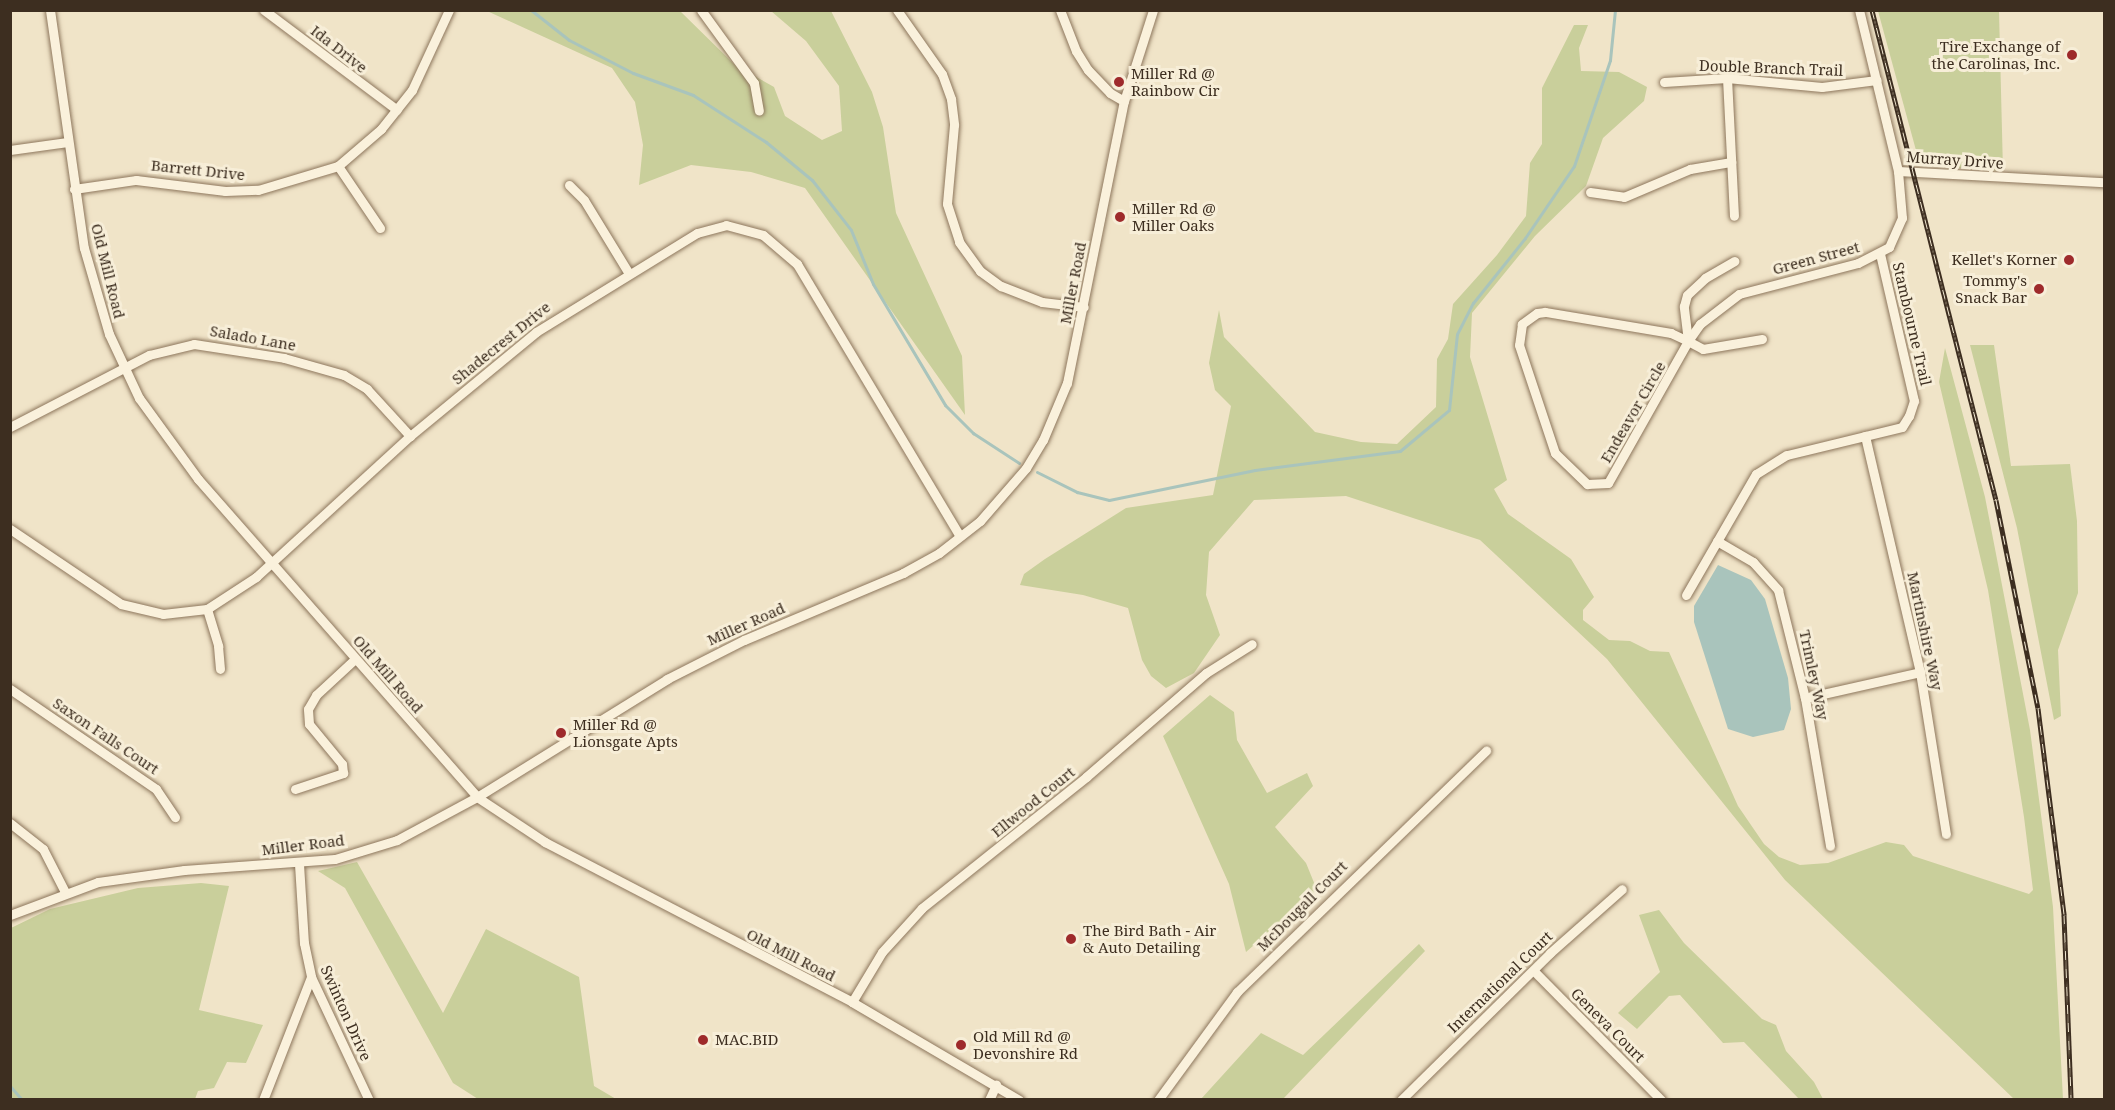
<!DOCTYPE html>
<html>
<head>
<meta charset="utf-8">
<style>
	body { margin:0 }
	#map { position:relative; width:2115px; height:1110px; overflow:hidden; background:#f0e4c8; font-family:"Noto Serif",serif }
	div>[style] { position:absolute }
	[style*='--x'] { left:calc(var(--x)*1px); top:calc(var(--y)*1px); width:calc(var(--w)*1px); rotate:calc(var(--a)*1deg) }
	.green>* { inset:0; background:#c9cf9b }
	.water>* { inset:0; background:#a9c4bc }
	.stream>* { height:3px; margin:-1.5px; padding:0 1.5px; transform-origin:1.5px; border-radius:1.5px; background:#a9c4bc }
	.roads { filter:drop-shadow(0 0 2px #8d765c) drop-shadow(0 0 2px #8d765c) }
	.minor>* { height:9px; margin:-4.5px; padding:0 4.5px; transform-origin:4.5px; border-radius:4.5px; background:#faf1dc }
	.rail>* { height:5px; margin-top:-2.5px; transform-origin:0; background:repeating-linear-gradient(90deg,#f7eed8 0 9px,#3d2e20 0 18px); box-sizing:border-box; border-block:2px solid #3d2e20 }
	.dots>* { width:16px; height:16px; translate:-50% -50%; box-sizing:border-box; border:3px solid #f7eed8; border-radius:50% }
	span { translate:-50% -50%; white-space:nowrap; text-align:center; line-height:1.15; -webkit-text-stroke:6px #f7eed8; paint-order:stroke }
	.poi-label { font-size:15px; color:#3d2e20 }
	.right { translate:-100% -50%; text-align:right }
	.left { translate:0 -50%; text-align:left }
	.street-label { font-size:15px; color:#3d2e20 }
	.frame { position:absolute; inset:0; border:12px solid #3d2e20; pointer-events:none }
</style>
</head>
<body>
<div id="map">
	<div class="green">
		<div style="clip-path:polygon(487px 11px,680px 11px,735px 65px,774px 87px,785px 116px,822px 140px,842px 131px,839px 86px,806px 41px,771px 11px,831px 11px,872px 92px,883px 127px,896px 213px,962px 356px,965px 415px,805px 188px,751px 172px,691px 165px,639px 185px,643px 145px,635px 102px,612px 68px)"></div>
		<div style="clip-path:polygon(1878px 11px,1999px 11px,2003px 171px,1920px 165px)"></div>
		<div style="clip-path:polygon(1574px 25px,1588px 25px,1579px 48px,1581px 71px,1619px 72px,1647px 87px,1644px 101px,1603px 138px,1586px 186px,1535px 236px,1472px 313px,1470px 357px,1507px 480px,1494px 489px,1508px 514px,1571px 559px,1594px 597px,1583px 610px,1583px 620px,1609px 640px,1630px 641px,1650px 651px,1669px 652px,1738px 806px,1764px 844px,1779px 857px,1800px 865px,1828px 863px,1886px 842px,1904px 845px,1913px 856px,2029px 894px,2033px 890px,2024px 817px,1988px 590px,1939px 382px,1945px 348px,1985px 497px,2030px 730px,2053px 907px,2063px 1099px,2014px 1099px,1785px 880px,1607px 659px,1480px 540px,1346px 496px,1254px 500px,1209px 552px,1206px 595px,1220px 635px,1194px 673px,1166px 688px,1151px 676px,1142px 660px,1128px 608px,1083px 595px,1020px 585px,1024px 574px,1045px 559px,1126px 508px,1213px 495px,1231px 406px,1215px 390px,1209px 363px,1219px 310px,1224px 337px,1315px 432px,1361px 442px,1397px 444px,1436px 407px,1437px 359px,1448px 339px,1453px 304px,1497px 255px,1526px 216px,1530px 163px,1542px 144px,1542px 88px)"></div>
		<div style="clip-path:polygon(1970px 345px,1994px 345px,2011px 466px,2070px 464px,2077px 521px,2078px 593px,2058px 650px,2061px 716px,2054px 720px,2017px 528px)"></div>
		<div style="clip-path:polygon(1210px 695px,1234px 712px,1237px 740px,1267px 793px,1307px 773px,1313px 786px,1275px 827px,1306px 863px,1317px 890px,1246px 952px,1229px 884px,1163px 736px)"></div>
		<div style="clip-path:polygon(357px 862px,443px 1013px,486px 929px,579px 977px,594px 1086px,616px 1099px,478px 1099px,453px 1083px,345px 888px,318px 871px)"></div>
		<div style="clip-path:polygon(201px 883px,229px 886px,199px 1010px,263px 1025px,246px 1063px,227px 1062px,214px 1088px,198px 1091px,195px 1099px,11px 1099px,11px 928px,50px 909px,138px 888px)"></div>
		<div style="clip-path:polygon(1659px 910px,1684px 943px,1762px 1019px,1776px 1025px,1786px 1051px,1814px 1082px,1823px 1099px,1799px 1099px,1744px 1042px,1723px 1043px,1680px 995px,1669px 996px,1637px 1029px,1618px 1013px,1660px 972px,1639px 915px)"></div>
		<div style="clip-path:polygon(1419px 944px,1425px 951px,1283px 1099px,1201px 1099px,1261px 1033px,1303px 1055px)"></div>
	</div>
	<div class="water">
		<div style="clip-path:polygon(1718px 565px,1751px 580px,1765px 599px,1788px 678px,1791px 709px,1784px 730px,1753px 737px,1728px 729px,1694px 622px,1694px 606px)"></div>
	</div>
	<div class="stream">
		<div style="--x:531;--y:10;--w:48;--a:38.3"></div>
		<div style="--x:569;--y:40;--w:72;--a:27.3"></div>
		<div style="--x:633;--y:73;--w:64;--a:20.1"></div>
		<div style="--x:693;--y:95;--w:87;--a:32.8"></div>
		<div style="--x:766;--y:142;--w:60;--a:39.6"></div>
		<div style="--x:812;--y:180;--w:63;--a:52"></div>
		<div style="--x:851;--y:230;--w:58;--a:67.8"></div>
		<div style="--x:873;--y:284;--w:141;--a:59.2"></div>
		<div style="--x:945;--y:405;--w:40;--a:45"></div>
		<div style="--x:973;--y:433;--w:55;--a:33.1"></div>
		<div style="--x:1037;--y:472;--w:45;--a:26.6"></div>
		<div style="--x:1077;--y:492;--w:33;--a:14"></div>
		<div style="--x:1109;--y:500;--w:149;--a:-11.6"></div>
		<div style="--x:1255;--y:470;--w:146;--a:-7.5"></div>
		<div style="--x:1400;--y:451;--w:64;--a:-39.9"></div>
		<div style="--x:1449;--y:410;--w:76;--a:-84"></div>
		<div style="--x:1457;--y:334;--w:35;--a:-63"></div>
		<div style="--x:1473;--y:303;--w:83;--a:-51.3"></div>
		<div style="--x:1525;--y:238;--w:87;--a:-55.8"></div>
		<div style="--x:1574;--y:166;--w:112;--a:-71.2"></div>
		<div style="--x:1610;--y:60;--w:50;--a:-84.3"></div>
		<div style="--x:10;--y:1086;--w:18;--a:49"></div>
	</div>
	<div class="roads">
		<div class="minor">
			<div style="--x:50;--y:10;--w:240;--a:81.9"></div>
			<div style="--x:84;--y:248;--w:90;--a:73.8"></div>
			<div style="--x:109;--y:334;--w:71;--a:64.9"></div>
			<div style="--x:139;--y:398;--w:100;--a:53.9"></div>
			<div style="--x:198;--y:479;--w:423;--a:48.7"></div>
			<div style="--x:477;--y:797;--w:82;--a:33.5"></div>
			<div style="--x:545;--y:842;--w:346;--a:27.5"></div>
			<div style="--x:852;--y:1002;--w:194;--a:30.4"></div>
			<div style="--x:264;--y:10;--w:166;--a:36.9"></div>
			<div style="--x:701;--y:10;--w:90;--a:54"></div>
			<div style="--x:754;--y:83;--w:28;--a:80"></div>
			<div style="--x:897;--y:10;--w:78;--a:54.9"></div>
			<div style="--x:942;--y:74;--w:27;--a:70"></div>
			<div style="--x:951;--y:99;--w:26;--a:83"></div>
			<div style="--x:954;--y:125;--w:79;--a:95.1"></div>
			<div style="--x:947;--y:204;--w:40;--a:72"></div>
			<div style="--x:959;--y:242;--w:36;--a:54"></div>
			<div style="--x:980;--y:271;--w:26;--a:36"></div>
			<div style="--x:1001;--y:286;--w:44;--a:21.3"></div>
			<div style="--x:1042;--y:302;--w:42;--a:6.8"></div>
			<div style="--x:1060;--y:10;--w:44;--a:68.7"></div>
			<div style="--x:1076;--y:51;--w:22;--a:58"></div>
			<div style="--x:1088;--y:70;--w:32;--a:46"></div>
			<div style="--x:1110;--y:93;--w:16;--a:30"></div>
			<div style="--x:1727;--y:78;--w:138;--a:87.1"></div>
			<div style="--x:1664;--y:82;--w:63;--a:-3.6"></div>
			<div style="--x:1727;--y:78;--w:95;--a:5.4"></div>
			<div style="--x:1822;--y:87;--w:55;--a:-7.3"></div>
			<div style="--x:10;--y:150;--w:58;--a:-8"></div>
			<div style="--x:338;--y:166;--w:75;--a:55.9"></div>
			<div style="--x:1898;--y:171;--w:206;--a:3.1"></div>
			<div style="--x:569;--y:185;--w:21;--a:45"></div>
			<div style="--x:584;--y:200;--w:84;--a:58.6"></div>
			<div style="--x:74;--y:189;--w:63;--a:-8.3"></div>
			<div style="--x:136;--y:180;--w:90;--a:7"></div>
			<div style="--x:225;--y:191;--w:33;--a:-2"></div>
			<div style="--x:258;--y:190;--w:84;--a:-16.7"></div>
			<div style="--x:338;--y:166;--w:57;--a:-40.7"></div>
			<div style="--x:381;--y:129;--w:50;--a:-51.5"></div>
			<div style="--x:412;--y:90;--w:88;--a:-65.2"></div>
			<div style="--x:1590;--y:192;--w:34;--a:8"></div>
			<div style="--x:1624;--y:197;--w:72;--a:-23"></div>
			<div style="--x:1690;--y:169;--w:42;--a:-9.7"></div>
			<div style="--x:1762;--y:339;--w:60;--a:170.4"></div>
			<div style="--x:1703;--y:349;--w:17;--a:-152"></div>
			<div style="--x:1688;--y:341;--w:19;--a:-155"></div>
			<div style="--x:1671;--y:333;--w:128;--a:-170.5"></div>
			<div style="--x:1545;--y:312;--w:8;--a:173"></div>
			<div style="--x:1537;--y:313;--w:19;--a:144"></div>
			<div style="--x:1522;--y:324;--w:21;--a:98"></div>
			<div style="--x:1519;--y:345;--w:114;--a:71.6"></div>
			<div style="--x:1555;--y:453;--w:45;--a:44.1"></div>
			<div style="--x:1587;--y:484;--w:21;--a:-3"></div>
			<div style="--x:1608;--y:483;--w:163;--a:-60.6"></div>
			<div style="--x:1688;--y:341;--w:21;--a:-55"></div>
			<div style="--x:1700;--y:324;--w:49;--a:-37.6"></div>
			<div style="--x:1739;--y:294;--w:123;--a:-14.6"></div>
			<div style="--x:1858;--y:263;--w:35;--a:-27"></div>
			<div style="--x:1889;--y:247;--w:32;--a:-66"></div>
			<div style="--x:1902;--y:218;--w:47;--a:-94.9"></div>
			<div style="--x:1898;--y:171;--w:166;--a:-103.6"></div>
			<div style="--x:1688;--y:341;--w:35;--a:-97"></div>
			<div style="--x:1684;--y:306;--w:11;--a:-75"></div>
			<div style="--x:1687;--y:295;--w:25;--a:-43"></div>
			<div style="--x:1705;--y:278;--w:34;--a:-30"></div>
			<div style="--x:10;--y:427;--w:157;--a:-27.4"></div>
			<div style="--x:149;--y:355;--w:46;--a:-13.7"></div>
			<div style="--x:194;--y:344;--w:91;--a:8.8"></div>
			<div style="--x:284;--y:358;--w:62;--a:15.8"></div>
			<div style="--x:344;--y:375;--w:27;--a:31"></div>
			<div style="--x:367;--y:389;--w:64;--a:47.5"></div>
			<div style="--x:1865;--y:436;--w:242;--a:76.9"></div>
			<div style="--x:1920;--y:672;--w:164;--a:80.9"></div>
			<div style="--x:10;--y:529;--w:134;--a:34"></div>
			<div style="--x:121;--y:604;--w:43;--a:13.4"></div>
			<div style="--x:163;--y:614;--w:44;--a:-6.5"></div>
			<div style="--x:207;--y:609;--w:59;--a:-33.1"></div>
			<div style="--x:256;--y:577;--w:209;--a:-42.5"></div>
			<div style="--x:410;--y:436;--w:163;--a:-39.5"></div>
			<div style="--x:536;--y:332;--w:189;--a:-31.6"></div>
			<div style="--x:697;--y:233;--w:30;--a:-15"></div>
			<div style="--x:726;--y:225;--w:38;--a:15"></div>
			<div style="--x:763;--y:235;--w:45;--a:40.5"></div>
			<div style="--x:797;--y:264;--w:317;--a:59.1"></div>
			<div style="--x:1717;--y:541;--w:42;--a:30.3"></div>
			<div style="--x:1753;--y:562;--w:38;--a:48"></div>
			<div style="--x:1778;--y:590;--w:111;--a:76"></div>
			<div style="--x:1805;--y:698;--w:150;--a:80.4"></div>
			<div style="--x:1686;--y:595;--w:140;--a:-60"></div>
			<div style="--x:1756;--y:474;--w:36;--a:-32"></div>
			<div style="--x:1787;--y:455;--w:118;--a:-13.7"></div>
			<div style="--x:1902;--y:427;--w:13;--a:-58"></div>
			<div style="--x:1909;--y:416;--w:16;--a:-72"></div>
			<div style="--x:1914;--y:401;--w:151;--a:-103"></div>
			<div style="--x:207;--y:609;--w:39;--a:73"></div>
			<div style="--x:218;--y:646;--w:23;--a:85"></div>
			<div style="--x:10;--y:689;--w:177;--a:34.4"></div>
			<div style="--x:156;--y:789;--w:34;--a:56"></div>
			<div style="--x:1805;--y:698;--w:118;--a:-12.7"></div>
			<div style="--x:295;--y:789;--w:51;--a:-18.4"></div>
			<div style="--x:343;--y:773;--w:9;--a:-96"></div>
			<div style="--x:342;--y:764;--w:52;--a:-129.5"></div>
			<div style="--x:309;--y:724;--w:15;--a:-94"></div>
			<div style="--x:308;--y:709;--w:16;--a:-60"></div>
			<div style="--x:316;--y:695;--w:53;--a:-42.7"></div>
			<div style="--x:10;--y:823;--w:42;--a:38.2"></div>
			<div style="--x:43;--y:849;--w:48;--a:62.9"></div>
			<div style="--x:299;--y:864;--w:79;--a:86.4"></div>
			<div style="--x:304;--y:943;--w:35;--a:78"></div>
			<div style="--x:311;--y:977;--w:136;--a:64.8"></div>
			<div style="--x:10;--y:915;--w:94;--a:-20.6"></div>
			<div style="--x:98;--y:882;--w:87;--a:-7.9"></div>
			<div style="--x:184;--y:870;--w:151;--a:-4.2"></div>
			<div style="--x:335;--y:859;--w:65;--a:-17"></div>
			<div style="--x:397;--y:840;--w:91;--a:-28.3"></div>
			<div style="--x:477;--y:797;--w:224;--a:-31.8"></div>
			<div style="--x:667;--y:679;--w:86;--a:-26.9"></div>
			<div style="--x:744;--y:640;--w:173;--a:-22.8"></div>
			<div style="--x:903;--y:573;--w:41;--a:-29.1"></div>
			<div style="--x:939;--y:553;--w:52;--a:-38"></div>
			<div style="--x:980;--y:521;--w:70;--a:-49"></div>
			<div style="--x:1026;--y:468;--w:33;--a:-59"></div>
			<div style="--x:1043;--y:440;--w:62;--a:-67.2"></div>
			<div style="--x:1067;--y:383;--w:288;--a:-78.6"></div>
			<div style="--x:1124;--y:101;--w:96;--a:-72.3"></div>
			<div style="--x:1534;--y:971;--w:181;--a:45.4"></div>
			<div style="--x:852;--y:1002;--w:58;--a:-59"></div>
			<div style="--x:882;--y:952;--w:59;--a:-47.7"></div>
			<div style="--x:922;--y:908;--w:210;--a:-38.6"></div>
			<div style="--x:1086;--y:777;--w:159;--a:-40.9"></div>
			<div style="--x:1206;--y:673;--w:54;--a:-32.2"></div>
			<div style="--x:263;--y:1100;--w:132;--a:-68.7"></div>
			<div style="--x:989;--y:1100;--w:17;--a:-65"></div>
			<div style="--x:1158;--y:1100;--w:134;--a:-53.8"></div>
			<div style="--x:1237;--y:992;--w:347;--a:-44.1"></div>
			<div style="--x:1401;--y:1100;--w:209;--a:-44.6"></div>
			<div style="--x:1550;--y:953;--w:96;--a:-41.6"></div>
		</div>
	</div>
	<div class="rail">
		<div style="--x:1872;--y:10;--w:505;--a:75.8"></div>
		<div style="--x:1996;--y:500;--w:212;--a:78.6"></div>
		<div style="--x:2038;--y:708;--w:209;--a:82.8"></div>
		<div style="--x:2064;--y:915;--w:185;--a:87.8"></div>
	</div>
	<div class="dots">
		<div style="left:2072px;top:55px;background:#9e2a2b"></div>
		<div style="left:1119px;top:82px;background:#9e2a2b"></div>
		<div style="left:1120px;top:217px;background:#9e2a2b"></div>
		<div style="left:2069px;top:260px;background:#9e2a2b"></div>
		<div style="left:2039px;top:289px;background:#9e2a2b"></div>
		<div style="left:561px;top:733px;background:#9e2a2b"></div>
		<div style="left:1071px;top:939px;background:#9e2a2b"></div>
		<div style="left:703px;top:1040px;background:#9e2a2b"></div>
		<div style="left:961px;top:1045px;background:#9e2a2b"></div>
	</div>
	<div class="poi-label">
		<span class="right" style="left:2060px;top:55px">Tire Exchange of<br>the Carolinas, Inc.</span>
		<span class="left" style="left:1131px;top:82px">Miller Rd @<br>Rainbow Cir</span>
		<span class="left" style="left:1132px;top:217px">Miller Rd @<br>Miller Oaks</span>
		<span class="right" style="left:2057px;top:260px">Kellet's Korner</span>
		<span class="right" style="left:2027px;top:289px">Tommy's<br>Snack Bar</span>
		<span class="left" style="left:573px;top:733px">Miller Rd @<br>Lionsgate Apts</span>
		<span class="left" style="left:1083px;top:939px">The Bird Bath - Air<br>&amp; Auto Detailing</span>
		<span class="left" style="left:973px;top:1045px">Old Mill Rd @<br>Devonshire Rd</span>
		<span class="left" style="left:715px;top:1040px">MAC.BID</span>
	</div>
	<div class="street-label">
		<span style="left:339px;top:49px;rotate:38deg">Ida Drive</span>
		<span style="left:1771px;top:68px;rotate:2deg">Double Branch Trail</span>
		<span style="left:1955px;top:160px;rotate:4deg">Murray Drive</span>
		<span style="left:198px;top:170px;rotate:6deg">Barrett Drive</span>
		<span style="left:1816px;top:258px;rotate:-15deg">Green Street</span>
		<span style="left:108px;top:271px;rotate:76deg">Old Mill Road</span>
		<span style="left:1073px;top:283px;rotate:-79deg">Miller Road</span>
		<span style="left:1912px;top:324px;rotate:77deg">Stambourne Trail</span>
		<span style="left:253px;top:338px;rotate:10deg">Salado Lane</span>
		<span style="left:501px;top:343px;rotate:-39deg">Shadecrest Drive</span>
		<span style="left:1633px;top:412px;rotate:-60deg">Endeavor Circle</span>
		<span style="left:746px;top:624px;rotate:-24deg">Miller Road</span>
		<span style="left:1925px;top:631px;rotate:78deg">Martinshire Way</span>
		<span style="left:388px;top:674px;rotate:49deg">Old Mill Road</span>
		<span style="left:1814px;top:675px;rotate:78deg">Trimley Way</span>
		<span style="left:106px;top:736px;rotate:34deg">Saxon Falls Court</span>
		<span style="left:1033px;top:802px;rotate:-39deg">Ellwood Court</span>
		<span style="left:303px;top:845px;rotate:-7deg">Miller Road</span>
		<span style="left:1302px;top:906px;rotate:-45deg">McDougall Court</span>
		<span style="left:791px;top:955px;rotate:27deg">Old Mill Road</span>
		<span style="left:1500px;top:982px;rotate:-44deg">International Court</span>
		<span style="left:346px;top:1013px;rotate:66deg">Swinton Drive</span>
		<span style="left:1608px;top:1025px;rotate:45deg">Geneva Court</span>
	</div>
	<div class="frame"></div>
</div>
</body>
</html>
